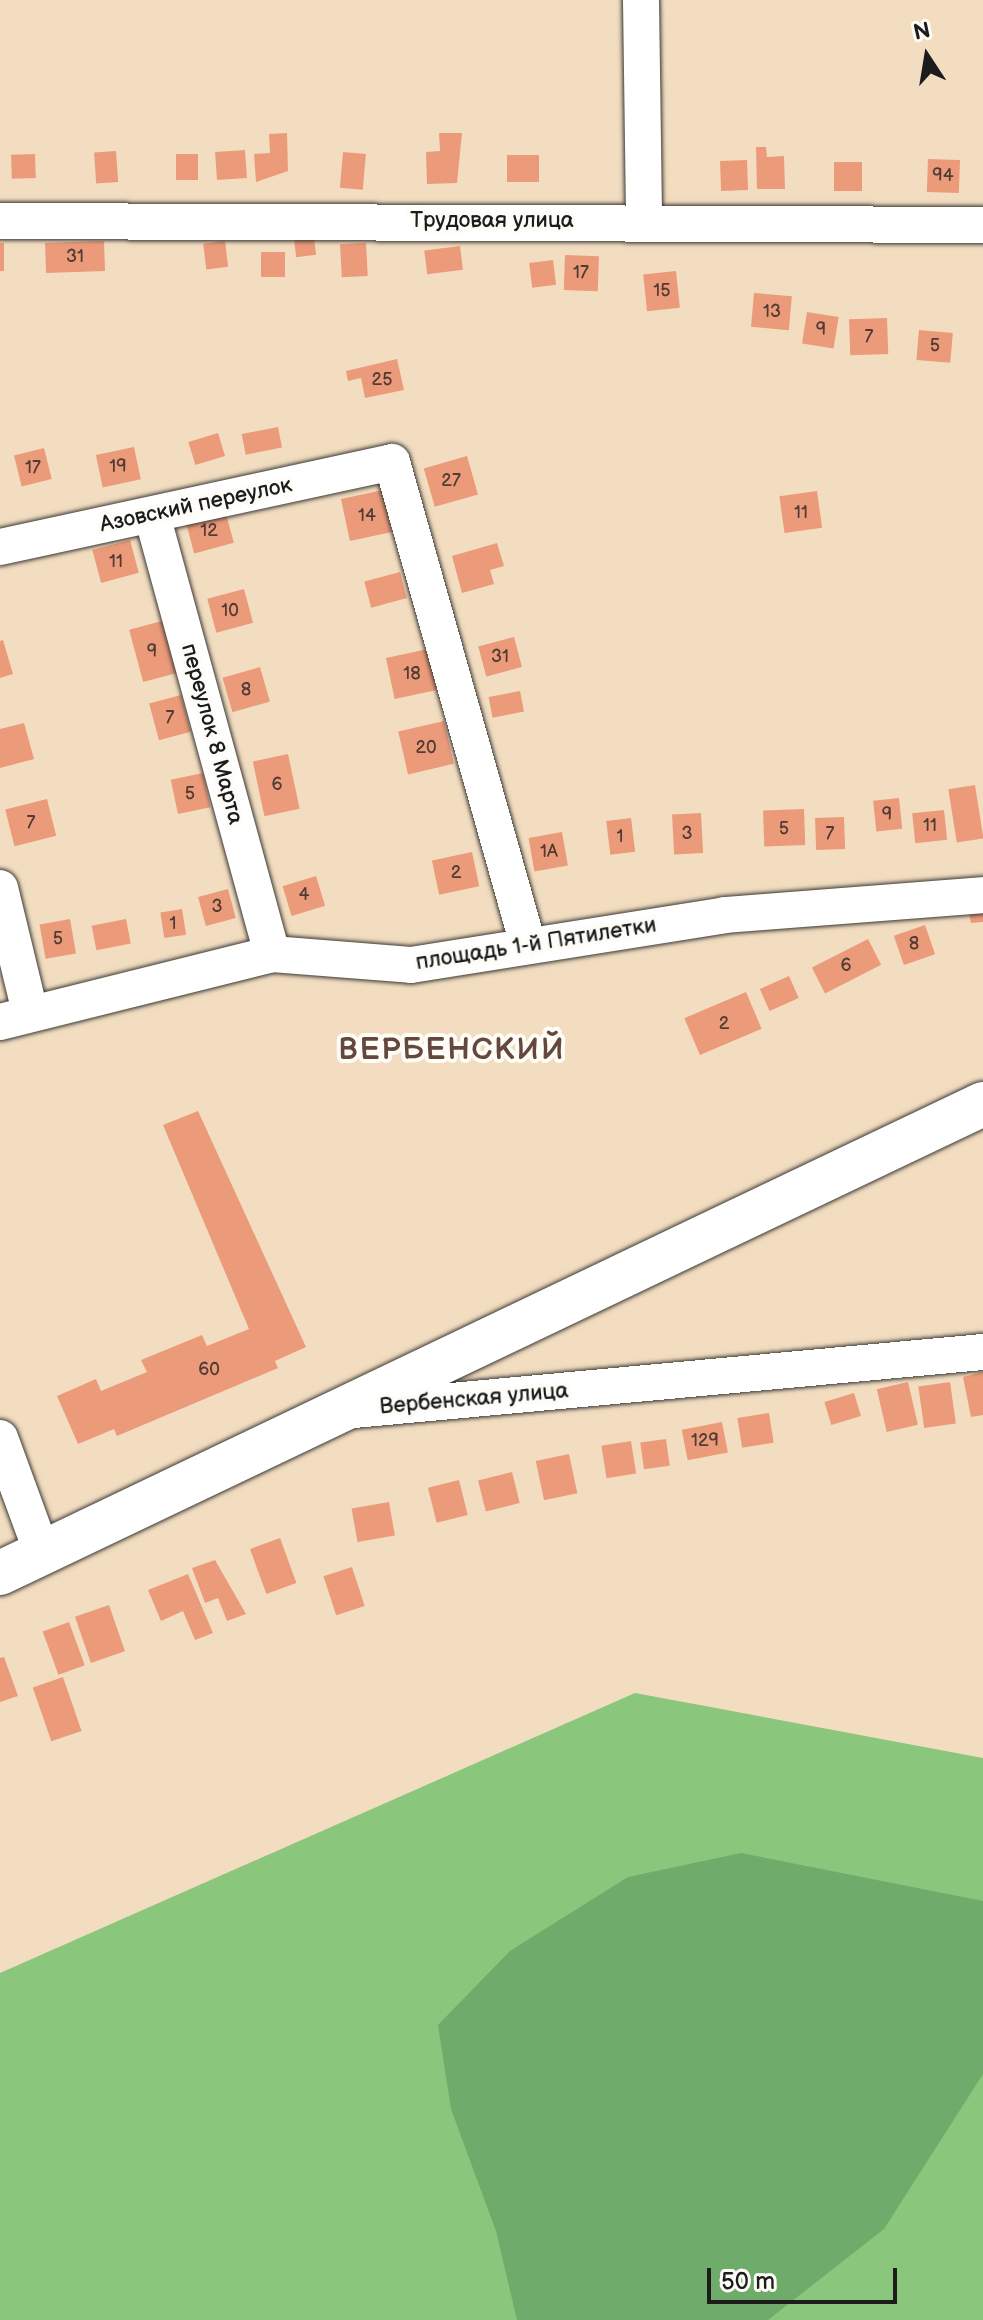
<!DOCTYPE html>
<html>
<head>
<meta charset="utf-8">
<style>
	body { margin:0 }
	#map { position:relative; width:983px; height:2320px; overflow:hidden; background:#f2ddc0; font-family:"Balsamiq Sans",sans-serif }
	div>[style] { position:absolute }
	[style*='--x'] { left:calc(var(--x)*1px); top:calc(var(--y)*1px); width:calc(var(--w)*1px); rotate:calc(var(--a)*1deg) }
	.green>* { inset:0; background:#8ac67b }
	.forest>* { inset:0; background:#6fab6b }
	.building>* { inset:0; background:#ec9b7a; transform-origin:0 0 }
	.roads { filter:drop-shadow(0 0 2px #3c3935) drop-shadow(0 0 2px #3c3935) }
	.minor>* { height:36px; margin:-18px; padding:0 18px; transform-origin:18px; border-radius:18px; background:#fff }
	.major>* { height:44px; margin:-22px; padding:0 22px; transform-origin:22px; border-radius:22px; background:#fff }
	span { translate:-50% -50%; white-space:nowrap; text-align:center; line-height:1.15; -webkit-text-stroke:8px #fdfcf7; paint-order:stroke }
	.number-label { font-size:18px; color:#503c34 }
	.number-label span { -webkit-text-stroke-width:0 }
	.street-label { font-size:22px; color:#1c1c1c }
	.district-label { font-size:30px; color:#65483d; font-weight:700; letter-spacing:2px }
	.north { position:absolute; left:887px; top:16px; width:80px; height:80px; -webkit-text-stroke:6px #fdfcf7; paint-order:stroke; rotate:348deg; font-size:22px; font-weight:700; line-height:32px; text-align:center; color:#1c1c1c }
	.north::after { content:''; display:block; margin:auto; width:28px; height:36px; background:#1c1c1c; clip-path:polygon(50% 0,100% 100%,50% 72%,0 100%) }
	.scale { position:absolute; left:707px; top:2268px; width:190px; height:36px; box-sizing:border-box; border:4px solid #1c1c1c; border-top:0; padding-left:10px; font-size:24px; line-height:28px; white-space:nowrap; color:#1c1c1c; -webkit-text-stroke:6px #fdfcf7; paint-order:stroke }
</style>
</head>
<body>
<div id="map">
	<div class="green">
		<div style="clip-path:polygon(635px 1693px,983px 1758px,983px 2320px,0 2320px,0 1973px)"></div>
	</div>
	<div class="forest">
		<div style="clip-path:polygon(741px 1853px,983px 1901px,983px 2074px,884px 2229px,768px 2320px,517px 2320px,496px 2231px,451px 2109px,438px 2025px,510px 1951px,628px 1877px)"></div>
	</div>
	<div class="building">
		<div style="clip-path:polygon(287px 133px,288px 171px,256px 182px,254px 154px,270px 153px,269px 134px)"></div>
		<div style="clip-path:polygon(439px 133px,462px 133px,457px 183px,427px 184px,426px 152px,440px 151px)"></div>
		<div style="clip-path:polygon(756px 147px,766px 147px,767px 157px,784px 156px,785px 189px,757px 189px)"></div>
		<div style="left:245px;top:150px;width:28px;height:30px;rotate:86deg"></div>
		<div style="left:116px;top:151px;width:31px;height:22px;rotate:86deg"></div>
		<div style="left:343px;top:152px;width:23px;height:36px;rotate:5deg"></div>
		<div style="left:35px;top:154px;width:24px;height:24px;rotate:88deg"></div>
		<div style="left:176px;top:154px;width:22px;height:26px"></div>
		<div style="left:507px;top:155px;width:32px;height:27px"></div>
		<div style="left:928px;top:159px;width:32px;height:33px;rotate:2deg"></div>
		<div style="left:747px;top:160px;width:30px;height:27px;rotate:88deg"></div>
		<div style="left:862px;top:162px;width:29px;height:28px;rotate:90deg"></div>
		<div style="left:314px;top:238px;width:17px;height:20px;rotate:83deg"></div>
		<div style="left:104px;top:241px;width:30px;height:59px;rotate:88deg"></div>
		<div style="left:225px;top:241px;width:26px;height:22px;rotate:83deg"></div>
		<div style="left:0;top:243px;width:4px;height:28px"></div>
		<div style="left:366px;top:243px;width:33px;height:26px;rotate:87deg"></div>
		<div style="left:460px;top:246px;width:24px;height:36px;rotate:83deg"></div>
		<div style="left:261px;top:252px;width:24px;height:25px"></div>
		<div style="left:565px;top:255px;width:34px;height:35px;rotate:2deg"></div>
		<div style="left:553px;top:260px;width:25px;height:24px;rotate:83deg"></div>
		<div style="left:676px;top:271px;width:37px;height:33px;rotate:84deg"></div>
		<div style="left:754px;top:293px;width:38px;height:34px;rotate:5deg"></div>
		<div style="left:807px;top:312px;width:32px;height:32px;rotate:9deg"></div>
		<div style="left:887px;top:318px;width:36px;height:38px;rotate:88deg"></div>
		<div style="left:919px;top:330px;width:34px;height:30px;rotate:5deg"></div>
		<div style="clip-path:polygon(397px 359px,404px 390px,365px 398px,361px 378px,348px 381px,346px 371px)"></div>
		<div style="left:278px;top:427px;width:21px;height:37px;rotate:79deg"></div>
		<div style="left:218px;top:433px;width:24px;height:31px;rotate:73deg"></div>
		<div style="left:134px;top:447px;width:33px;height:39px;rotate:78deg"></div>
		<div style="left:44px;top:448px;width:32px;height:31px;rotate:76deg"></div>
		<div style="left:467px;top:456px;width:40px;height:45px;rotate:74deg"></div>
		<div style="left:383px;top:490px;width:43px;height:43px;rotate:78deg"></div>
		<div style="left:817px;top:491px;width:37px;height:38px;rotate:82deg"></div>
		<div style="left:225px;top:510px;width:34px;height:41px;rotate:75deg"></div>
		<div style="left:130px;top:540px;width:34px;height:39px;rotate:75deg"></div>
		<div style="clip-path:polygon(497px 543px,504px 566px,490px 570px,494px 584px,462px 593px,452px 556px)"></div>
		<div style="left:400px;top:572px;width:27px;height:37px;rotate:75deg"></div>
		<div style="left:244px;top:589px;width:35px;height:38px;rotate:75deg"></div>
		<div style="left:162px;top:621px;width:54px;height:34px;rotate:75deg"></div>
		<div style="left:514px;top:637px;width:31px;height:37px;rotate:75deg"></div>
		<div style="clip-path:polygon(3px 640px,13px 674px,0 678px,0 641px)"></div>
		<div style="left:428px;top:649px;width:42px;height:43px;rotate:78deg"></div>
		<div style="left:260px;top:667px;width:36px;height:39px;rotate:74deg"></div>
		<div style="left:520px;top:691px;width:21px;height:32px;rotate:79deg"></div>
		<div style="left:181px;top:695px;width:38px;height:33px;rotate:75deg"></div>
		<div style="left:444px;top:721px;width:44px;height:47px;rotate:77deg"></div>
		<div style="clip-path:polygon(24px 723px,34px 759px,0 768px,0 729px)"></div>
		<div style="left:288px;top:754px;width:56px;height:36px;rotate:78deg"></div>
		<div style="left:203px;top:773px;width:35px;height:33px;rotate:78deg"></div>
		<div style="left:975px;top:785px;width:54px;height:27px;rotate:81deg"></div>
		<div style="left:899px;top:798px;width:31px;height:26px;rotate:84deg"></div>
		<div style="left:47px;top:799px;width:38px;height:43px;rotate:76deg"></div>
		<div style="left:804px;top:809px;width:36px;height:41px;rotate:88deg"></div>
		<div style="left:944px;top:810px;width:30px;height:32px;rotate:84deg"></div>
		<div style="left:701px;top:813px;width:40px;height:29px;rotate:87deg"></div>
		<div style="left:844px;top:817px;width:32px;height:29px;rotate:88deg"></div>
		<div style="left:631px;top:818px;width:34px;height:25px;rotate:83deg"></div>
		<div style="left:562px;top:832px;width:34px;height:34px;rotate:80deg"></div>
		<div style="left:472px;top:852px;width:35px;height:41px;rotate:78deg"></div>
		<div style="left:316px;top:876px;width:31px;height:35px;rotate:73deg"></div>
		<div style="left:228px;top:889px;width:30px;height:31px;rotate:75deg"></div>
		<div style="clip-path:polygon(983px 905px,983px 922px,971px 923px,968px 907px)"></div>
		<div style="left:182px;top:909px;width:26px;height:22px;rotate:81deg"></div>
		<div style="left:70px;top:919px;width:35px;height:31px;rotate:80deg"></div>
		<div style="left:126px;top:919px;width:25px;height:35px;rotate:79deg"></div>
		<div style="left:925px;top:925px;width:31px;height:33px;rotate:71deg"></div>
		<div style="left:868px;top:939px;width:29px;height:63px;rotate:63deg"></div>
		<div style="left:789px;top:976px;width:24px;height:32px;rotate:66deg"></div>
		<div style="left:746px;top:992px;width:40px;height:67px;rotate:67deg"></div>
		<div style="clip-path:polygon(198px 1111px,306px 1347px,275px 1361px,278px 1368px,117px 1436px,114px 1429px,78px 1444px,57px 1396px,96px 1379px,101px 1391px,147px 1372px,141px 1360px,202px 1335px,207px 1346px,249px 1329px,163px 1125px)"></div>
		<div style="clip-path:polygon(983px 1372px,983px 1415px,971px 1417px,963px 1377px)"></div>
		<div style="left:908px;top:1382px;width:44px;height:32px;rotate:77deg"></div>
		<div style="left:950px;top:1382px;width:42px;height:32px;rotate:82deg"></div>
		<div style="left:854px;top:1393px;width:24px;height:31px;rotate:73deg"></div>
		<div style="left:769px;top:1413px;width:30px;height:32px;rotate:81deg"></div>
		<div style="left:722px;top:1422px;width:31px;height:41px;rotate:79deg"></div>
		<div style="left:666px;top:1439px;width:27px;height:26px;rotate:82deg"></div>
		<div style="left:631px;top:1441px;width:33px;height:30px;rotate:81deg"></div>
		<div style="left:569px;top:1454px;width:40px;height:34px;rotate:78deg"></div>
		<div style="left:512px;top:1472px;width:32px;height:35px;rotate:76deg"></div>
		<div style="left:459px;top:1480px;width:36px;height:32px;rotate:76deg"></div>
		<div style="left:389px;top:1502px;width:34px;height:38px;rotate:80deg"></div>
		<div style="left:280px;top:1538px;width:48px;height:32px;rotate:70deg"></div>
		<div style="clip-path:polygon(215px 1560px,246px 1614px,227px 1621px,218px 1598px,205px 1603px,192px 1568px)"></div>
		<div style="left:352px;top:1567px;width:41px;height:30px;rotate:72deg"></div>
		<div style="clip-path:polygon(188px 1574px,213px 1633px,195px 1640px,183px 1611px,161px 1621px,148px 1590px)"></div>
		<div style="left:109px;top:1605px;width:49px;height:36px;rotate:71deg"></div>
		<div style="left:69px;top:1622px;width:46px;height:28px;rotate:70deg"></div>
		<div style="clip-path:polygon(4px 1657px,18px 1696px,0 1702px,0 1658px)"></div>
		<div style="left:63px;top:1677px;width:57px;height:32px;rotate:71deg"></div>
	</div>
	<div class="roads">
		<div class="minor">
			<div style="--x:641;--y:0;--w:221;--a:89.2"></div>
			<div style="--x:0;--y:221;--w:983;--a:0.23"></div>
			<div style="--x:152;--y:515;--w:455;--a:74.7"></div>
			<div style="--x:0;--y:547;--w:401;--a:-12.2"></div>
			<div style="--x:392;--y:462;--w:502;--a:74.27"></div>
			<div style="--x:0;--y:888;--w:128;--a:76.4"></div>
			<div style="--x:0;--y:1022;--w:280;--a:-14"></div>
			<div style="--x:272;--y:954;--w:139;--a:4.5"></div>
			<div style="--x:411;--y:965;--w:318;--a:-9"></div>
			<div style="--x:725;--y:915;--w:259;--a:-4.4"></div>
			<div style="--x:354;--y:1410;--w:632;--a:-5.27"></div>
			<div style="--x:0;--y:1438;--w:122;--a:69.9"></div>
		</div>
		<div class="major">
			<div style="--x:0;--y:1573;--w:1089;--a:-25.51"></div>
		</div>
	</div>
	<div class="number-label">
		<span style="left:943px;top:176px">94</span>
		<span style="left:75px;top:257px">31</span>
		<span style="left:581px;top:273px">17</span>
		<span style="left:662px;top:291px">15</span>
		<span style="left:772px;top:312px">13</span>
		<span style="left:821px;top:330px">9</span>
		<span style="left:869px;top:337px">7</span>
		<span style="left:935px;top:346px">5</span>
		<span style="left:382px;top:380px">25</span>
		<span style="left:118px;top:467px">19</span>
		<span style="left:33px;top:468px">17</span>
		<span style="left:451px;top:481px">27</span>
		<span style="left:801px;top:513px">11</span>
		<span style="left:367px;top:516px">14</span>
		<span style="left:209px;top:531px">12</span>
		<span style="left:116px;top:562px">11</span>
		<span style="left:230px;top:611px">10</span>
		<span style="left:152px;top:652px">9</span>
		<span style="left:500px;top:657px">31</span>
		<span style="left:412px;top:674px">18</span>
		<span style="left:246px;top:690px">8</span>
		<span style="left:170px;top:718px">7</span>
		<span style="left:426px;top:748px">20</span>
		<span style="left:277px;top:785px">6</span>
		<span style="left:190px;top:794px">5</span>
		<span style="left:887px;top:815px">9</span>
		<span style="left:31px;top:823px">7</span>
		<span style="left:930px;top:826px">11</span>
		<span style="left:784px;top:829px">5</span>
		<span style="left:687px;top:834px">3</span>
		<span style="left:830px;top:834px">7</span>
		<span style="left:620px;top:837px">1</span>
		<span style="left:549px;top:852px">1А</span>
		<span style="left:456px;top:873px">2</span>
		<span style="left:304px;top:895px">4</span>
		<span style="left:217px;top:907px">3</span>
		<span style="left:173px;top:924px">1</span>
		<span style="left:58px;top:939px">5</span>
		<span style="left:914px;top:944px">8</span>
		<span style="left:846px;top:966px">6</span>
		<span style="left:724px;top:1024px">2</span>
		<span style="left:209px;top:1370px">60</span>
		<span style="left:705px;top:1441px">129</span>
	</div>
	<div class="street-label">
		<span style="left:492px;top:221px">Трудовая улица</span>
		<span style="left:196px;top:505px;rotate:-12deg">Азовский переулок</span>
		<span style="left:212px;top:734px;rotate:75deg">переулок 8 Марта</span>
		<span style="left:536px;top:944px;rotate:-9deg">площадь 1-й Пятилетки</span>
		<span style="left:474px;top:1399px;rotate:-5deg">Вербенская улица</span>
	</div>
	<div class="district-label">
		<span style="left:452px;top:1050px">ВЕРБЕНСКИЙ</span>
	</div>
	<div class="north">N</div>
	<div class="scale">50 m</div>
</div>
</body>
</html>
